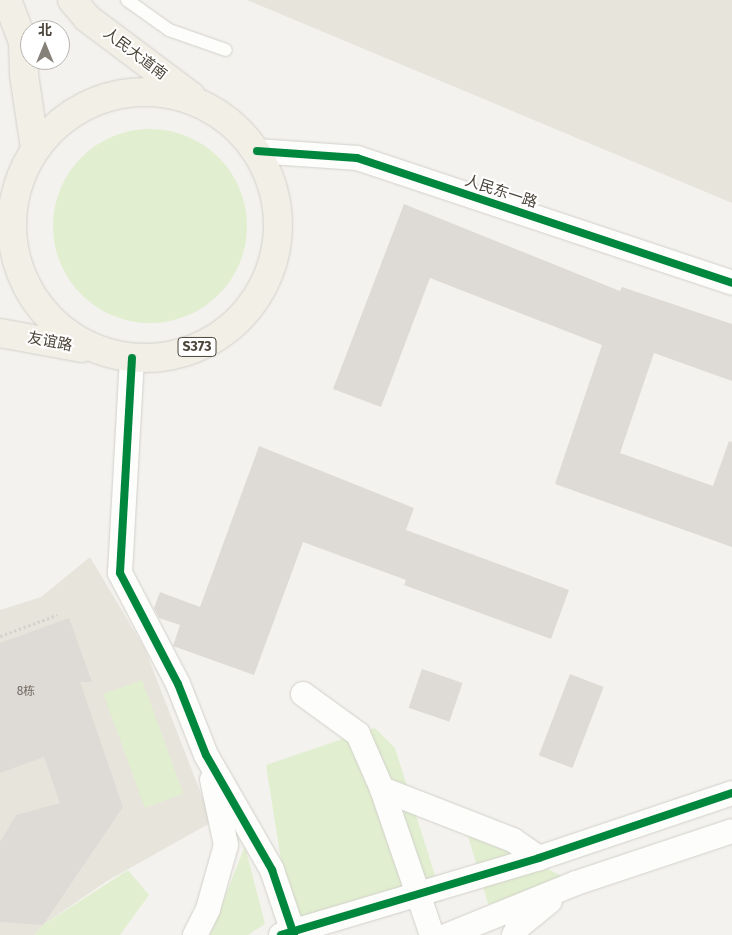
<!DOCTYPE html>
<html>
<head>
<meta charset="utf-8">
<style>
	body { margin:0 }
	#map { position:relative; width:732px; height:935px; overflow:hidden; background:#f4f2ee; font-family:"Fira Sans","Noto Sans SC",sans-serif }
	div>[style] { position:absolute }
	[style*='--x'] { left:calc(var(--x)*1px); top:calc(var(--y)*1px); width:calc(var(--w)*1px); rotate:calc(var(--a)*1deg) }
	.residential>* { inset:0; background:#e7e4dc }
	.green>* { inset:0; background:#e1eecf; transform-origin:0 0 }
	.round { border-radius:50% }
	.building>* { inset:0; background:#dedbd6; transform-origin:0 0 }
	.path>* { height:3px; margin-top:-1.5px; transform-origin:0; background:repeating-linear-gradient(90deg,#d3d2cc 0 2.5px,transparent 0 5px) }
	.roads { filter:drop-shadow(0 0 1px #d2d0cb) drop-shadow(0 0 1px #d2d0cb) }
	.lane>* { height:12px; margin:-6px; padding:0 6px; transform-origin:6px; border-radius:6px; background:#fdfdfc }
	.street>* { height:24px; margin:-12px; padding:0 12px; transform-origin:12px; border-radius:12px; background:#fdfdfc }
	.primary>* { height:28px; margin:-14px; padding:0 14px; transform-origin:14px; border-radius:14px; background:#f2efe6 }
	.primary>.ring { margin:-14px; padding:0; box-sizing:content-box; background:none; border:28px solid #f2efe6; border-radius:50% }
	.cycleway>* { height:8px; margin:-4px; padding:0 4px; transform-origin:4px; border-radius:4px; background:#00873e }
	span { translate:-50% -50%; white-space:nowrap; text-align:center; line-height:1.15; -webkit-text-stroke:4px #fff; paint-order:stroke }
	.number-label { font-size:12px; color:#706a61 }
	.number-label span { -webkit-text-stroke-width:0 }
	.shield-label span { padding:1px 4px; background:#fff; border:1px solid; border-radius:4px; -webkit-text-stroke-width:0 }
	.shield-label { font-size:14px; color:#4b4439; font-weight:700 }
	.street-label { font-size:15px; color:#4b4439 }
	.north { position:absolute; left:20px; top:20px; width:50px; height:50px; box-sizing:border-box; background:#fff; border:1px solid #b7b4b0; border-radius:50%; rotate:0deg; font-size:14px; font-weight:700; line-height:20px; text-align:center; color:#4b4439 }
	.north::after { content:''; display:block; margin:auto; width:18px; height:22px; background:#868178; clip-path:polygon(50% 0,100% 100%,50% 72%,0 100%) }
</style>
</head>
<body>
<div id="map">
	<div class="residential">
		<div style="clip-path:polygon(247px 0,732px 0,732px 203px)"></div>
		<div style="clip-path:polygon(90px 557px,145px 649px,212px 822px,107px 881px,43px 925px,35px 935px,0 935px,0 610px,41px 597px)"></div>
	</div>
	<div class="green">
		<div class="round" style="left:53px;top:129px;width:194px;height:194px"></div>
		<div style="left:142px;top:680px;width:121px;height:41px;rotate:70deg"></div>
		<div style="clip-path:polygon(375px 728px,395px 748px,443px 901px,292px 930px,266px 765px)"></div>
		<div style="clip-path:polygon(466px 829px,576px 883px,488px 904px)"></div>
		<div style="clip-path:polygon(245px 846px,265px 924px,248px 935px,210px 935px)"></div>
		<div style="clip-path:polygon(128px 870px,149px 895px,120px 935px,35px 935px,43px 925px)"></div>
	</div>
	<div class="building">
		<div style="clip-path:polygon(404px 204px,620px 291px,622px 287px,732px 324px,732px 381px,654px 353px,620px 453px,713px 486px,729px 441px,732px 442px,732px 547px,555px 484px,602px 345px,430px 278px,381px 407px,333px 389px)"></div>
		<div style="clip-path:polygon(259px 446px,414px 508px,406px 530px,569px 590px,551px 639px,404px 585px,406px 580px,303px 542px,254px 675px,173px 646px,180px 625px,159px 618px,154px 608px,160px 592px,200px 607px)"></div>
		<div style="clip-path:polygon(69px 618px,92px 682px,80px 682px,123px 807px,43px 925px,0 922px,0 842px,16px 815px,60px 803px,44px 757px,0 773px,0 643px)"></div>
		<div style="left:422px;top:669px;width:43px;height:41px;rotate:19deg"></div>
		<div style="left:570px;top:674px;width:36px;height:87px;rotate:21deg"></div>
	</div>
	<div class="path">
		<div style="--x:0;--y:636;--w:61;--a:-20.2"></div>
	</div>
	<div class="roads">
		<div class="lane">
			<div style="--x:127;--y:0;--w:52;--a:35.5"></div>
			<div style="--x:169;--y:30;--w:60;--a:19.3"></div>
		</div>
		<div class="street">
			<div style="--x:257;--y:151;--w:100;--a:4"></div>
			<div style="--x:357;--y:158;--w:395;--a:18.4"></div>
			<div style="--x:132;--y:358;--w:215;--a:93.2"></div>
			<div style="--x:120;--y:573;--w:125;--a:62.4"></div>
			<div style="--x:178;--y:684;--w:76;--a:68.5"></div>
			<div style="--x:206;--y:755;--w:133;--a:60.1"></div>
			<div style="--x:272;--y:870;--w:69;--a:71.3"></div>
			<div style="--x:303;--y:694;--w:68;--a:36"></div>
			<div style="--x:358;--y:734;--w:60;--a:66.4"></div>
			<div style="--x:382;--y:789;--w:141;--a:21.3"></div>
			<div style="--x:513;--y:840;--w:32;--a:35"></div>
			<div style="--x:382;--y:789;--w:154;--a:71.1"></div>
			<div style="--x:195;--y:935;--w:29;--a:-63"></div>
			<div style="--x:208;--y:909;--w:66;--a:-74.3"></div>
			<div style="--x:226;--y:845;--w:67;--a:-102"></div>
			<div style="--x:281;--y:935;--w:269;--a:-16.6"></div>
			<div style="--x:539;--y:858;--w:204;--a:-18.6"></div>
			<div style="--x:448;--y:935;--w:138;--a:-22.1"></div>
			<div style="--x:576;--y:883;--w:164;--a:-18.4"></div>
			<div style="--x:514;--y:935;--w:9;--a:-63"></div>
			<div style="--x:518;--y:927;--w:41;--a:-39.1"></div>
		</div>
		<div class="primary">
			<div style="--x:7;--y:0;--w:45;--a:69.1"></div>
			<div style="--x:23;--y:42;--w:33;--a:88"></div>
			<div style="--x:24;--y:75;--w:75;--a:81.5"></div>
			<div style="--x:72;--y:0;--w:23;--a:50"></div>
			<div style="--x:87;--y:18;--w:130;--a:36.9"></div>
			<div class="ring" style="left:12px;top:92px;width:238px;height:238px"></div>
			<div style="--x:0;--y:333;--w:83;--a:10.4"></div>
		</div>
	</div>
	<div class="cycleway">
		<div style="--x:257;--y:151;--w:100;--a:4"></div>
		<div style="--x:357;--y:158;--w:395;--a:18.4"></div>
		<div style="--x:132;--y:358;--w:215;--a:93.2"></div>
		<div style="--x:120;--y:573;--w:125;--a:62.4"></div>
		<div style="--x:178;--y:684;--w:76;--a:68.5"></div>
		<div style="--x:206;--y:755;--w:133;--a:60.1"></div>
		<div style="--x:272;--y:870;--w:69;--a:71.3"></div>
		<div style="--x:281;--y:935;--w:269;--a:-16.6"></div>
		<div style="--x:539;--y:858;--w:204;--a:-18.6"></div>
	</div>
	<div class="number-label">
		<span style="left:26px;top:692px">8栋</span>
	</div>
	<div class="shield-label">
		<span style="left:197px;top:347px">S373</span>
	</div>
	<div class="street-label">
		<span style="left:135px;top:54px;rotate:37deg">人民大道南</span>
		<span style="left:501px;top:192px;rotate:18deg">人民东一路</span>
		<span style="left:50px;top:342px;rotate:11deg">友谊路</span>
	</div>
	<div class="north">北</div>
</div>
</body>
</html>
